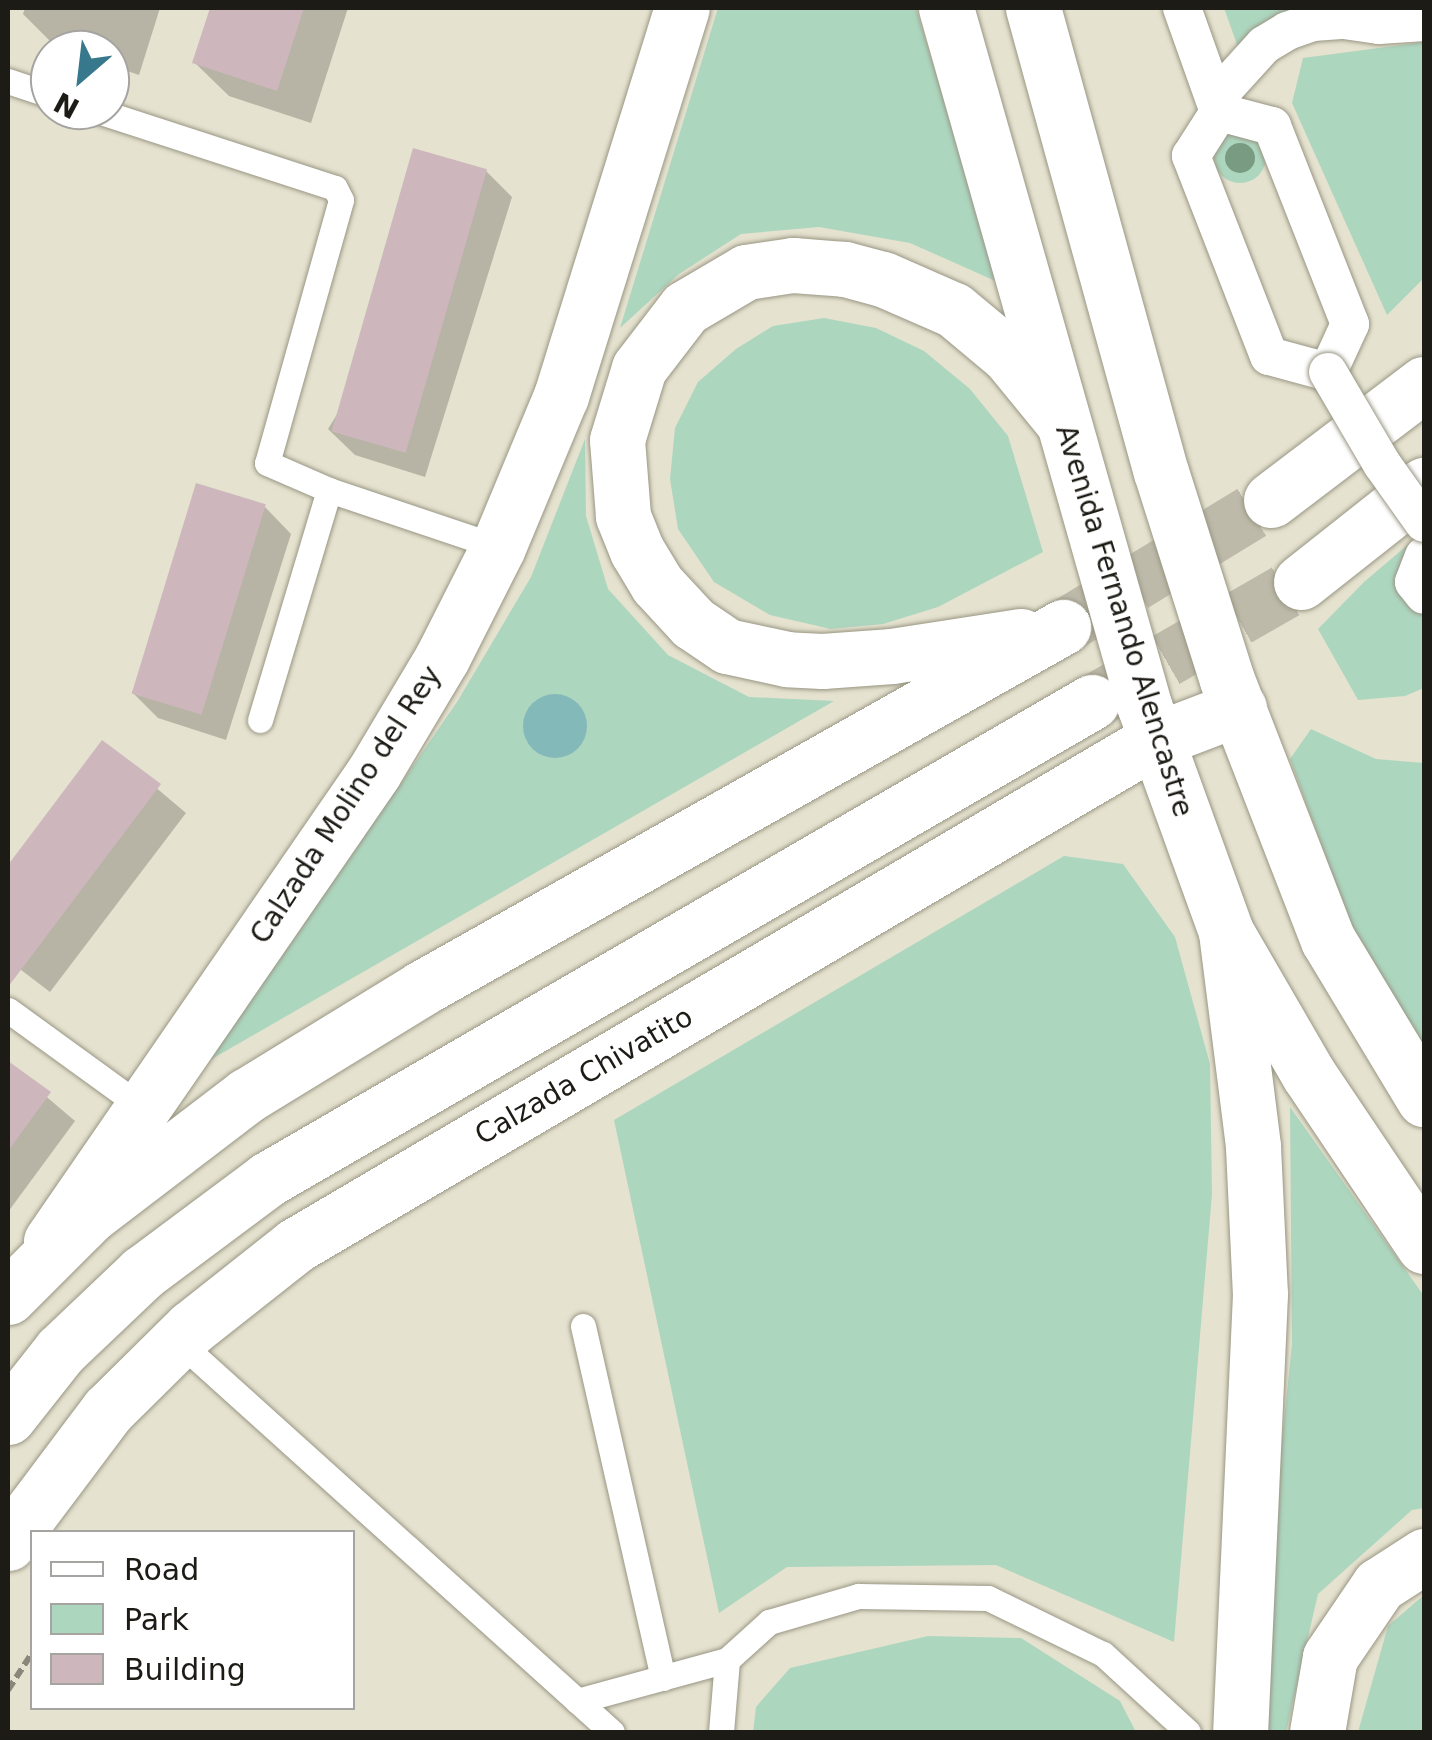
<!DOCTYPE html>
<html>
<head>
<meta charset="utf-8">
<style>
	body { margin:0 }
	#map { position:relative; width:1432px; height:1740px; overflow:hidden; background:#e5e2cf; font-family:"DejaVu Sans",sans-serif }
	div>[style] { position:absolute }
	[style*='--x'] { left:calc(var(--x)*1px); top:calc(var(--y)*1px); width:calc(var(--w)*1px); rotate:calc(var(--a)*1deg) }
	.green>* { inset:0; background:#add6bf }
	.round { border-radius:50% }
	.water>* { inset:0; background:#84b9ba }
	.shadow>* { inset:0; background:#0003 }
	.building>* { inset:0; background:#cdb7bd; transform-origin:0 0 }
	.secondary-tunnel>* { height:55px; margin-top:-27.5px; transform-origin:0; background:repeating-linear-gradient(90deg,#bdbaaa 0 55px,transparent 0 83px) }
	.path>* { height:6px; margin-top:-3px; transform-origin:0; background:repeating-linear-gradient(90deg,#8a877a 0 10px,transparent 0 15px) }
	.roads { filter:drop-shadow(0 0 2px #999684) drop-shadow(0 0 2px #999684) }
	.service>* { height:25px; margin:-12.5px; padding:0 12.5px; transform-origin:12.5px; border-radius:12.5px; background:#fff }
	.pedestrian>* { height:38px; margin:-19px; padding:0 19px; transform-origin:19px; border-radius:19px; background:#fff }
	.tertiary>* { height:55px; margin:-27.5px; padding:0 27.5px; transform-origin:27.5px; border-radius:27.5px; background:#fff }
	.secondary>* { height:55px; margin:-27.5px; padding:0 27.5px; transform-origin:27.5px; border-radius:27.5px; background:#fff }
	.bridges { filter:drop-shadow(0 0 2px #999684) drop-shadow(0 0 2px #999684) }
	.pedestrian-bridge>* { height:38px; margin:-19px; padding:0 19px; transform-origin:19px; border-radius:19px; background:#fff }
	.trees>* { width:30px; height:30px; margin:-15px; border-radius:50%; background:#789b82 }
	span { translate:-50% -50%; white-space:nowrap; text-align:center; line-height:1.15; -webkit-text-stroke:9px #fff; paint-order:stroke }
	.street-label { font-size:28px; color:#1d1b15 }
	.frame { position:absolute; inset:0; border:10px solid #1d1b15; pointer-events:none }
	.legend { position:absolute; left:30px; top:1530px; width:325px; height:180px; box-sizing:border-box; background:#fff; border:2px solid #a5a4a1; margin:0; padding:12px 18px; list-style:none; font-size:30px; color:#1d1b15 }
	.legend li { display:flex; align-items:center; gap:20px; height:50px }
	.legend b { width:50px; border:2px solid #a5a4a1 }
	.north { position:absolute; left:30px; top:30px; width:100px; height:100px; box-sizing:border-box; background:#fff; border:2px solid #a5a4a1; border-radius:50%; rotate:208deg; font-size:28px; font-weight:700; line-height:40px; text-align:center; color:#1d1b15 }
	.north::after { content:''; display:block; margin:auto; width:35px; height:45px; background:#38788c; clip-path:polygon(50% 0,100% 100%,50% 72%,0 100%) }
</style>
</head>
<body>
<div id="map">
	<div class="green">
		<div style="clip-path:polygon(718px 8px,916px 8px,1000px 283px,910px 243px,819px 227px,741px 234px,679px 274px,620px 328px)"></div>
		<div style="clip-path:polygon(1224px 8px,1424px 8px,1239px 50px)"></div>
		<div style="clip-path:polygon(1424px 42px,1424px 278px,1387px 315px,1292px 103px,1303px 58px)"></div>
		<div class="round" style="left:1214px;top:131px;width:52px;height:52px"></div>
		<div style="clip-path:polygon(824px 318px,876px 328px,924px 351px,970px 389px,1008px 436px,1043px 552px,938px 607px,883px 624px,831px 629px,770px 615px,714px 582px,678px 529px,670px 479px,675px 428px,698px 382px,736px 349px,773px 326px)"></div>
		<div style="clip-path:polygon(585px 439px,586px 516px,608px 589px,668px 655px,749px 697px,834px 701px,210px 1060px,457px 702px,531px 577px)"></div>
		<div style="clip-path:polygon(1424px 531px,1424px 688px,1405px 696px,1358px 700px,1318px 629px,1364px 582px)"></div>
		<div style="clip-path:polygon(1311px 729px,1376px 759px,1424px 763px,1424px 1073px,1354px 934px,1290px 759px)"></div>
		<div style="clip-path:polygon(1064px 856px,1123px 864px,1175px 937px,1210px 1064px,1212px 1194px,1174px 1642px,996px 1565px,787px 1567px,719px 1613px,614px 1120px)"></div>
		<div style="clip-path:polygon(1290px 1107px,1424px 1296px,1424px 1508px,1412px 1510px,1318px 1594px,1286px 1732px,1265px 1732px,1259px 1663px,1292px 1344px)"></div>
		<div style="clip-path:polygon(1424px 1595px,1424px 1732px,1358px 1732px,1388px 1626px)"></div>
		<div style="clip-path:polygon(928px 1636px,1021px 1638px,1120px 1701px,1136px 1732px,753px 1732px,756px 1707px,790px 1668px)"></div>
	</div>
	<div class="water">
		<div class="round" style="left:523px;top:694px;width:64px;height:64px"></div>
	</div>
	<div class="shadow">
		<div style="clip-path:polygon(25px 8px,160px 8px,139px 75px,110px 65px,110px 50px,57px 48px,23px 14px)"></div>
		<div style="clip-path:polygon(213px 8px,348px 8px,311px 123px,229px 96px,195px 63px)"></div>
		<div style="clip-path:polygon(486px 171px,512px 197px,425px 477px,355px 455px,328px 429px)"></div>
		<div style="clip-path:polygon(265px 507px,291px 534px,226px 740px,158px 718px,132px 692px)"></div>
		<div style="clip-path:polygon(103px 743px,186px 813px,50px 992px,8px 960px,8px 869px)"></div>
		<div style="clip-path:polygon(8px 1064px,75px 1121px,8px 1212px)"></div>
	</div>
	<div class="building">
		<div style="clip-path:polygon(210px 8px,304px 8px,277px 91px,192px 63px)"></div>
		<div style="left:413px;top:148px;width:77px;height:295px;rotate:16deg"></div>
		<div style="left:196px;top:483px;width:73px;height:220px;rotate:17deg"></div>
		<div style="clip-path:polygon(102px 740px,161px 784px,8px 987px,8px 865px)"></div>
		<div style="clip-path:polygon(8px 1061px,51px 1092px,8px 1151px)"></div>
	</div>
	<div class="secondary-tunnel">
		<div style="--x:1063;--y:627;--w:244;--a:-31.4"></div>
		<div style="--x:1094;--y:701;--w:239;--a:-29.9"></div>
	</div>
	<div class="path">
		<div style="--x:8;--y:1690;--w:44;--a:-57"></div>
	</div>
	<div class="roads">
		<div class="service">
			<div style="--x:8;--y:81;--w:44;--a:18.4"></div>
			<div style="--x:95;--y:110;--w:252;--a:18"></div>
			<div style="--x:335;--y:188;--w:13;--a:63"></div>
			<div style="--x:341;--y:200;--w:273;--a:105.7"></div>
			<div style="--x:267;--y:463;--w:68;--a:23.5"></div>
			<div style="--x:329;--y:490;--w:178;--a:18.6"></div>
			<div style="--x:260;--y:720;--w:240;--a:-73.3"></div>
			<div style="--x:8;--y:1010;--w:165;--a:35.9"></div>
			<div style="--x:583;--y:1326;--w:361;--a:77.2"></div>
			<div style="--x:178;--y:1341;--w:584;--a:42.02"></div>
			<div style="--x:577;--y:1701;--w:156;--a:-15.3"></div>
			<div style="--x:721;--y:1732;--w:72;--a:-85.2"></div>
			<div style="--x:727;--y:1660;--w:57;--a:-42.1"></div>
			<div style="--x:769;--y:1622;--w:93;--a:-16.3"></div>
			<div style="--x:858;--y:1596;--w:130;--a:0.9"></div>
			<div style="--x:988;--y:1598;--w:128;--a:26"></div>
			<div style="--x:1103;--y:1654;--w:115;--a:42.5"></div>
		</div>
		<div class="pedestrian">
			<div style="--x:1182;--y:8;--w:110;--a:70.4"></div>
			<div style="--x:1215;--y:99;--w:73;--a:-47.8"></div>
			<div style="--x:1264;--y:45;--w:27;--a:-31"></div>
			<div style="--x:1287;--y:31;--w:28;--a:-19"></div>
			<div style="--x:1313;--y:22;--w:31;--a:-4"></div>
			<div style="--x:1344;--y:20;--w:35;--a:8"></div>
			<div style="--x:1379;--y:25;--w:45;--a:-3.8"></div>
			<div style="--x:1219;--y:112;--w:55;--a:14.8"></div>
			<div style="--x:1272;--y:126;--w:213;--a:68.5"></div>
			<div style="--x:1350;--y:324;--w:53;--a:114.6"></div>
			<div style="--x:1328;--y:372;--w:61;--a:-164.8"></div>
			<div style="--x:1269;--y:356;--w:215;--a:-111.3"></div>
			<div style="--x:1191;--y:156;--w:52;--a:-57.5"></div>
			<div style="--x:1424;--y:556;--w:28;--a:111"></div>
			<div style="--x:1414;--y:582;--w:16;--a:52"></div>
		</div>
		<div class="tertiary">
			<div style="--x:946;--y:8;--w:725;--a:74.14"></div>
			<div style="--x:1144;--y:705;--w:241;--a:70.1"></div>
			<div style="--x:1226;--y:932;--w:165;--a:59.9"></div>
			<div style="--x:1309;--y:1075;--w:206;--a:56.1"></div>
			<div style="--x:1033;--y:8;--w:481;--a:74.6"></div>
			<div style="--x:1161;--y:472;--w:218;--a:72.4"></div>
			<div style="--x:1227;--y:680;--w:279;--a:68.8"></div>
			<div style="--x:1328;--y:940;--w:186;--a:58.9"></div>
			<div style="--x:51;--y:1241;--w:569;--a:-55.44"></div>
			<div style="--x:374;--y:772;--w:133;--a:-59.2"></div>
			<div style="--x:442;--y:658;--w:124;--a:-63.2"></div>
			<div style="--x:498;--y:547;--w:164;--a:-67.4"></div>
			<div style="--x:561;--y:396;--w:406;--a:-72.7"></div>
			<div style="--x:8;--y:1543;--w:166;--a:-53.1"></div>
			<div style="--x:108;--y:1410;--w:117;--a:-44.7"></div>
			<div style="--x:191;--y:1328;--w:134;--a:-38.3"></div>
			<div style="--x:296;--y:1245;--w:996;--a:-30.45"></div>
			<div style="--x:1155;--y:740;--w:90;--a:-20.9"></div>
		</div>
		<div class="secondary">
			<div style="--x:1271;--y:500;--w:192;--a:-37.2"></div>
			<div style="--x:1301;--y:582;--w:157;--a:-38.3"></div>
			<div style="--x:1021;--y:636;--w:131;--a:171.2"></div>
			<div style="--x:892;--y:656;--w:70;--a:175.9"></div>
			<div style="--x:822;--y:661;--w:35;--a:-177"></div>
			<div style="--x:787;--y:659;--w:61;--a:-167.8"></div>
			<div style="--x:727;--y:646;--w:41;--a:-145.9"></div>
			<div style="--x:693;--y:623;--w:53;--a:-132.7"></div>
			<div style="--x:657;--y:584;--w:39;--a:-121"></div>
			<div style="--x:637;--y:551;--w:38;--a:-112"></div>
			<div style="--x:623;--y:516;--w:76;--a:-94.5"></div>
			<div style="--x:617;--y:440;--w:75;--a:-73"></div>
			<div style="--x:639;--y:368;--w:76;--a:-52.5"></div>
			<div style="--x:685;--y:308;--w:71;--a:-30.5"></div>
			<div style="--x:746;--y:272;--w:48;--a:-8.5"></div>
			<div style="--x:793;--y:265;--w:52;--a:4.4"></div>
			<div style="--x:845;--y:269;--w:39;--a:15"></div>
			<div style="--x:883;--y:279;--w:77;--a:23.6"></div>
			<div style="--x:954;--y:310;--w:72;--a:39.9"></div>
			<div style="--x:1009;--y:356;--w:85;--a:50.7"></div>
			<div style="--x:1226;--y:932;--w:217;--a:82.8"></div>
			<div style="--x:1253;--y:1147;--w:147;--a:87.3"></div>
			<div style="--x:1260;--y:1294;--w:438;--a:92.6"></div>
			<div style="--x:8;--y:1297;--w:115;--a:-45"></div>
			<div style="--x:89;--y:1216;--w:198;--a:-37.4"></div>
			<div style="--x:246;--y:1096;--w:206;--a:-31.5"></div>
			<div style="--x:422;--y:988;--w:736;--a:-29.39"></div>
			<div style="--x:8;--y:1417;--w:85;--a:-51.7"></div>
			<div style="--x:61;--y:1350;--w:112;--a:-43.5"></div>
			<div style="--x:142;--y:1273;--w:157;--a:-36.7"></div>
			<div style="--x:268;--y:1179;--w:952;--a:-30.07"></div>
			<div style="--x:1317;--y:1732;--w:76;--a:-80.2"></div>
			<div style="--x:1330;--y:1657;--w:87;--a:-55.8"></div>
			<div style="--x:1379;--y:1585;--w:54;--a:-32.8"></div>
		</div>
	</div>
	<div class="bridges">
		<div class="pedestrian-bridge">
			<div style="--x:1328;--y:372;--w:107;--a:59.6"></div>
			<div style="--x:1382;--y:464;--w:72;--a:54.6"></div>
		</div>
	</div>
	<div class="trees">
		<div style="left:1240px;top:158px"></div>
	</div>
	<div class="street-label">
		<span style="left:1124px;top:621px;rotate:73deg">Avenida Fernando Alencastre</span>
		<span style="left:346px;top:805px;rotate:-57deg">Calzada Molino del Rey</span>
		<span style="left:584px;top:1076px;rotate:-30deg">Calzada Chivatito</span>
	</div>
	<div class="frame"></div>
	<ul class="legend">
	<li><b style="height:12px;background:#fff"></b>Road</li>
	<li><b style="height:28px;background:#add6bf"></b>Park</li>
	<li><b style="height:28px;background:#cdb7bd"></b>Building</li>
	</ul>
	<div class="north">N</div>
</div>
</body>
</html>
